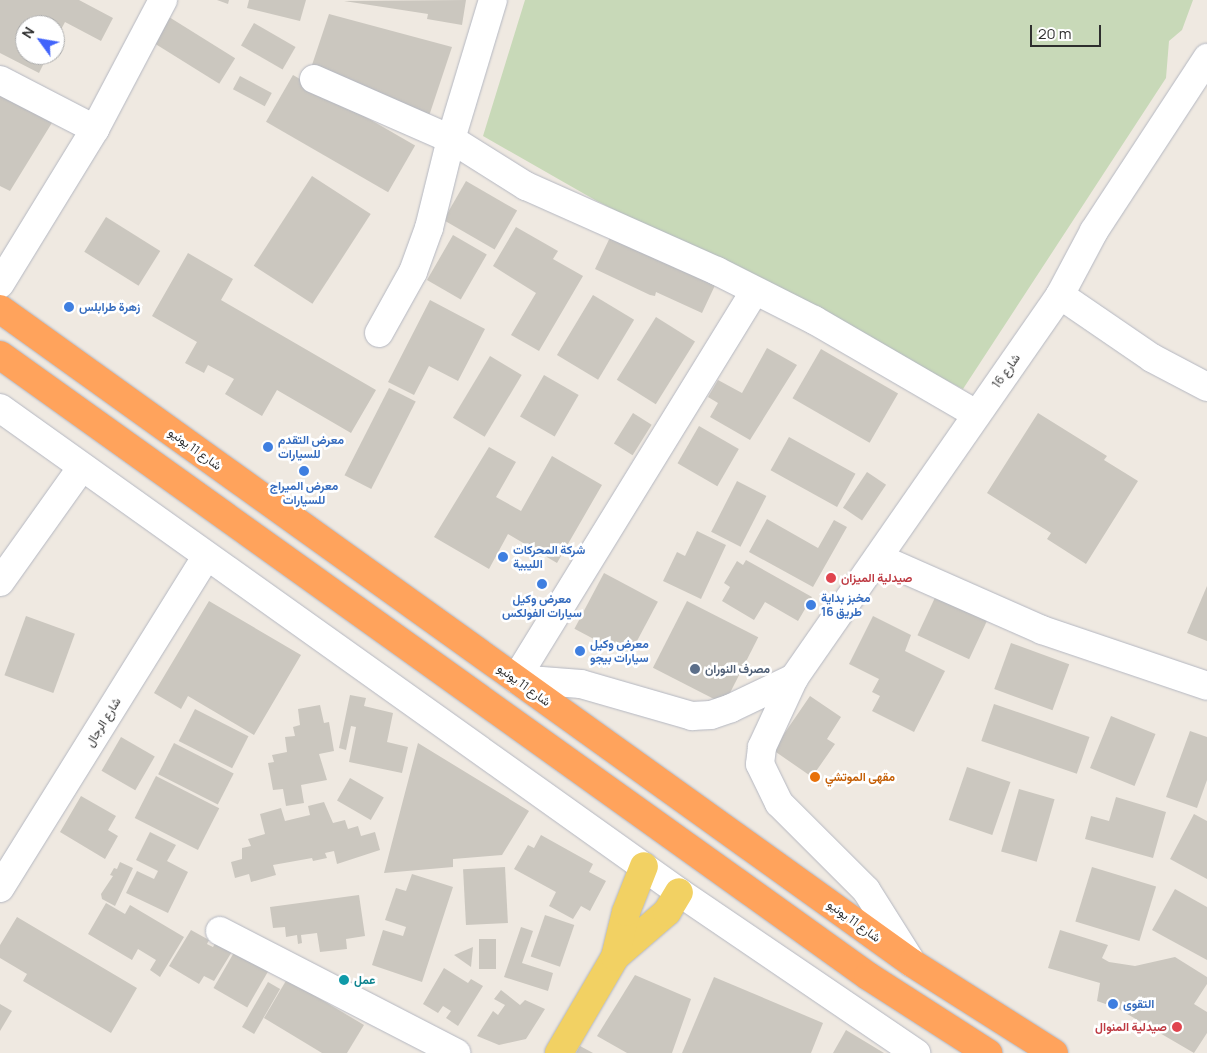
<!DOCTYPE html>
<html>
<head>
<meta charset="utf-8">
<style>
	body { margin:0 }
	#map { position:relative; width:1207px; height:1053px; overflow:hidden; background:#efe9e1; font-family:Manrope,Vazirmatn,sans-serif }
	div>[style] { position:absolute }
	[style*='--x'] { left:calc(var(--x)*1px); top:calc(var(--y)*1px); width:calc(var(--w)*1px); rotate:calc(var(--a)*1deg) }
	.cemetery>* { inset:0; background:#c8d9b8 }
	.building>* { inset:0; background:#cbc7bf; transform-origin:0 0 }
	.roads { filter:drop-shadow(0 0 1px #b4b7c1) drop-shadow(0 0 1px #b4b7c1) }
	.minor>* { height:28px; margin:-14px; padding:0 14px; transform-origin:14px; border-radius:14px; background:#fff }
	.major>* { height:28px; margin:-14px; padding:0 14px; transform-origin:14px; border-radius:14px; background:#f2d163 }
	.highway>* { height:28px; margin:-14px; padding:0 14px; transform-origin:14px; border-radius:14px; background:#ffa35c }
	.dots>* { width:14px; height:14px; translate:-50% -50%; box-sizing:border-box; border:2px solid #fff; border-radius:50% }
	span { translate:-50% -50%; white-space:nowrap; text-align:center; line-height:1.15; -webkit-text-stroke:5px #fff; paint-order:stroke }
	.shop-label { font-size:12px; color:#366cbe; font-weight:700 }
	.left { translate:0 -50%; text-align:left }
	.street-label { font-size:12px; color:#2e2e2e }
	.health-label { font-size:12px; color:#be3a42; font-weight:700 }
	.right { translate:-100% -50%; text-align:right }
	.service-label { font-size:12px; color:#4e5e75; font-weight:700 }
	.food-label { font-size:12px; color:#c56008; font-weight:700 }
	.culture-label { font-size:12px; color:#0d838f; font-weight:700 }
	.north { position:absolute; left:15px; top:15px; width:50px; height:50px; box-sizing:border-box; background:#fff; border:1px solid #ababab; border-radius:50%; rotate:302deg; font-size:14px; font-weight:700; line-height:20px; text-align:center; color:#2e2e2e }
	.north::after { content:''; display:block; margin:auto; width:18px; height:22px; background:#4264fb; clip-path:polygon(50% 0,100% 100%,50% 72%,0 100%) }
	.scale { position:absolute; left:1030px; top:25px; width:71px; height:22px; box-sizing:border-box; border:2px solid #2e2e2e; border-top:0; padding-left:6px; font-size:15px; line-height:18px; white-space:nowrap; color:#2e2e2e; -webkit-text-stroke:4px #fff; paint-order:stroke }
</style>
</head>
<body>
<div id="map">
	<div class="cemetery">
		<div style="clip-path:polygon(525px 0,1193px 0,1182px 30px,1169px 41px,1166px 78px,963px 389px,595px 200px,483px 136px)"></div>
	</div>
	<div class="building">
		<div style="clip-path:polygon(0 0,79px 0,113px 18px,101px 41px,65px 22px,55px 41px,55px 25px,25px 25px,25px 55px,48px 55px,39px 73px,0 53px)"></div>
		<div style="clip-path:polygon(217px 0,229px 0,228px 4px)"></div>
		<div style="clip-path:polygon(249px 0,306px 0,300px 21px,247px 8px)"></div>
		<div style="clip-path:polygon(466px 0,462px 25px,427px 19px,428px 14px,344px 1px)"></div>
		<div style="clip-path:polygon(329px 14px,452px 47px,427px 122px,311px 68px)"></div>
		<div style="left:169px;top:17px;width:78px;height:30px;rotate:32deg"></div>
		<div style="left:254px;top:23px;width:48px;height:26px;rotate:30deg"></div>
		<div style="left:293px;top:75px;width:141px;height:54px;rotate:30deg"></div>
		<div style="left:240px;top:76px;width:36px;height:15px;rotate:28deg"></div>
		<div style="clip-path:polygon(18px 89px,58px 113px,10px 191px,0 186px,0 95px,11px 101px)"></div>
		<div style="left:312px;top:176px;width:70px;height:107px;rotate:33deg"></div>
		<div style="left:466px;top:181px;width:59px;height:45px;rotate:30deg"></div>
		<div style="left:106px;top:217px;width:64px;height:41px;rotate:32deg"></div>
		<div style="clip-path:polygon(516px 227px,558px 251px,553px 259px,583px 276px,539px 351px,511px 335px,536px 293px,493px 266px)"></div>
		<div style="clip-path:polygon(613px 231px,718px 279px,702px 313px,656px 292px,655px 296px,650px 295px,595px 269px)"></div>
		<div style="left:453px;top:235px;width:39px;height:52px;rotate:30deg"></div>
		<div style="clip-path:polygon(188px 253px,233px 279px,221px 300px,376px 390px,351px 433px,277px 390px,262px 416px,225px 394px,234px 379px,208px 365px,204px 373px,185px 363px,197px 342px,152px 316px)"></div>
		<div style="left:593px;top:295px;width:48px;height:70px;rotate:31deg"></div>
		<div style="clip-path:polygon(430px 300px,485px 329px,458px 381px,429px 366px,414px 395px,388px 382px)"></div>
		<div style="left:656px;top:317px;width:46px;height:74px;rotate:32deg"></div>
		<div style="clip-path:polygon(767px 348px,797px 365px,750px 440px,710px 417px,718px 403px,708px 397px,718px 380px,742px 393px)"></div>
		<div style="left:821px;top:349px;width:89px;height:57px;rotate:30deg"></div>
		<div style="left:490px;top:356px;width:37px;height:72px;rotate:31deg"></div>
		<div style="left:544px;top:375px;width:40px;height:48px;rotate:30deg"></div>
		<div style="left:389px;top:388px;width:30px;height:98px;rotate:27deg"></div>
		<div style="left:633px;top:413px;width:22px;height:36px;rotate:32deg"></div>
		<div style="clip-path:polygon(1038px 413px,1107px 456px,1104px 460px,1138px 481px,1086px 564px,1047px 539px,1051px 533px,987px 493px)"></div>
		<div style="left:699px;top:426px;width:46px;height:43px;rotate:30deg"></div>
		<div style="left:789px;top:437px;width:76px;height:38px;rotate:29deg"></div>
		<div style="clip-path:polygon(489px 447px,516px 462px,496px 497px,521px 511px,552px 456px,602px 485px,557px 563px,508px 534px,489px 569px,434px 537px)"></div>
		<div style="left:867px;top:472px;width:23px;height:43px;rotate:34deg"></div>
		<div style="left:737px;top:481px;width:33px;height:57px;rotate:27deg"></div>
		<div style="clip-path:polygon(767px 519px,818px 548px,834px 520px,847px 527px,813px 587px,749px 552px)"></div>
		<div style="clip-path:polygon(697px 531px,726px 545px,701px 599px,663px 581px,677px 552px,685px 556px)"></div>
		<div style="clip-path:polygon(746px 560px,812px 597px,798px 621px,765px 602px,754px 620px,722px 601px,730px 587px,724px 583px,737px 561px,743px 565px)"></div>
		<div style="left:604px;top:573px;width:61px;height:63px;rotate:28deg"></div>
		<div style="clip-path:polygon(1207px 586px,1207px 641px,1187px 633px)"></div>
		<div style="left:939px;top:589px;width:57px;height:51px;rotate:25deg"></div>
		<div style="clip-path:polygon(209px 601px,301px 655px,254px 735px,188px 696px,181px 709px,154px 693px)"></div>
		<div style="left:687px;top:601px;width:80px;height:75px;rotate:27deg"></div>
		<div style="left:26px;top:616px;width:52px;height:63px;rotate:20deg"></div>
		<div style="clip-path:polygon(873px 616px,911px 635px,905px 651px,945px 671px,914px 732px,872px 711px,880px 696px,872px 692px,879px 679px,849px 664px)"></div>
		<div style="left:1011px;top:643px;width:62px;height:49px;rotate:20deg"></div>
		<div style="clip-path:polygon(350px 695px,366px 698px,364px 706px,393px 713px,387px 742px,408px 747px,402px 773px,349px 762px,356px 727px,351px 726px,346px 750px,339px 748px)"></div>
		<div style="clip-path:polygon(810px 696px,841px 717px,827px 739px,835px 744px,812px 777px,773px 750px)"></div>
		<div style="left:994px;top:704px;width:101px;height:39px;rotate:19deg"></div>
		<div style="clip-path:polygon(320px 705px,324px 723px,329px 722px,334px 751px,319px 754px,327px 780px,301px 785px,304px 803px,286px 806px,283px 789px,273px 790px,268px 763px,274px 762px,272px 755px,287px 752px,285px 737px,295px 736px,293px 727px,300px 725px,298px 709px)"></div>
		<div style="left:195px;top:709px;width:60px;height:36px;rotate:27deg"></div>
		<div style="left:1111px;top:716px;width:48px;height:56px;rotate:22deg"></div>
		<div style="clip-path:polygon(1190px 731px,1207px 737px,1207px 780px,1197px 808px,1166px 797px)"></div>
		<div style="left:121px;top:737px;width:39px;height:39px;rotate:30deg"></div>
		<div style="left:174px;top:743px;width:67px;height:35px;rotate:27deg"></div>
		<div style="clip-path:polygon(418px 743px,529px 811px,502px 855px,453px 859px,453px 867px,384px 873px)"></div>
		<div style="left:967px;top:767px;width:46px;height:56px;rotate:19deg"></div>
		<div style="left:156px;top:776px;width:71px;height:47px;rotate:27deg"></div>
		<div style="left:350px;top:778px;width:39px;height:26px;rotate:30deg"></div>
		<div style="left:1019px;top:789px;width:37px;height:65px;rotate:16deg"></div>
		<div style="clip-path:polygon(81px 796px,116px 816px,108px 830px,118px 836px,105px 859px,60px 832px)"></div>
		<div style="clip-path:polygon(1116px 797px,1166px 812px,1153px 858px,1085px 839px,1091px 816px,1109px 821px)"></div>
		<div style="clip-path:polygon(324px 802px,333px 823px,345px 820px,348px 829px,358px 826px,361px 836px,375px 832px,380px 850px,337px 864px,334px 851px,325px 853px,327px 858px,313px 861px,312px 858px,273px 865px,276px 875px,251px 882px,249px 874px,235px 878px,231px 862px,242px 859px,242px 848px,251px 846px,248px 839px,265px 834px,260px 814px,281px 808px,285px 821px,310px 815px,308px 806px)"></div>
		<div style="clip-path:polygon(1194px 814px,1207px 821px,1207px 879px,1170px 859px)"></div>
		<div style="clip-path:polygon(150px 832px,176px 845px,167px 861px,188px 872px,168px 913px,126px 893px,137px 871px,154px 879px,158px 871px,136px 860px)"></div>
		<div style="clip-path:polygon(541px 835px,593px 864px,589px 872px,606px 881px,590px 911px,581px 906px,573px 919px,549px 906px,556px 892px,514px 869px,528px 845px,534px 848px)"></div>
		<div style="clip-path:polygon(120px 862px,133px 868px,115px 906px,102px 899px,101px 894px,113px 876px,110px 875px,114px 868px,117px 869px)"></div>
		<div style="left:505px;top:867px;width:56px;height:42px;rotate:87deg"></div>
		<div style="left:1092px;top:867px;width:67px;height:57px;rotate:17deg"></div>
		<div style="clip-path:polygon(412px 874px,453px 887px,422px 982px,372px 965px,383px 930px,403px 936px,406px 927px,385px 920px,396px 888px,406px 891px)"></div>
		<div style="clip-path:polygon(1175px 889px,1207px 907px,1207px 960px,1152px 930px)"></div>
		<div style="clip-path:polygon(359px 895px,365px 936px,346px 939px,347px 949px,320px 952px,317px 933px,301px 935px,302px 943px,298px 944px,297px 935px,286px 937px,285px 927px,273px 928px,270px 907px)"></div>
		<div style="clip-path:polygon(106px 903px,125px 914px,130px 905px,184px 937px,160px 977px,150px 970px,156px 960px,138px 949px,132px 960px,88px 934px)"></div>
		<div style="left:545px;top:915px;width:31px;height:44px;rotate:19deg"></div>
		<div style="clip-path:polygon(17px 917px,137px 988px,111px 1033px,23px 981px,27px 974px,0 958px,0 945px)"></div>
		<div style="clip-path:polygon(521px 927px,533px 931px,522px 963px,553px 973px,548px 991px,504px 977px)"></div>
		<div style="clip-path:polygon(191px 930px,209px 940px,207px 944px,213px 947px,217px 940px,233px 950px,214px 981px,204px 976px,199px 984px,169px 966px)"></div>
		<div style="clip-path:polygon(1060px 930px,1108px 945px,1102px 958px,1109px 962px,1135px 966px,1175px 957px,1207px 977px,1207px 984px,1194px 1004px,1207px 1012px,1207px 1033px,1194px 1053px,1117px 1008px,1097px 1001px,1100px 983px,1048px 968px)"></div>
		<div style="left:479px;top:939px;width:17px;height:30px"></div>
		<div style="clip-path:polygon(473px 947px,471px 967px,454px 955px)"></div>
		<div style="left:236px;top:949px;width:39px;height:45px;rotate:30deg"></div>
		<div style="clip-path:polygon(444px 968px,468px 983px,471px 979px,483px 986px,458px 1026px,446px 1018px,451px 1011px,443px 1006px,438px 1013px,423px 1004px)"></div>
		<div style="clip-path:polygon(635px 975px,691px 999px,672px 1053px,627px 1053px,597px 1036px)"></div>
		<div style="clip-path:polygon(714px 977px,823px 1023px,811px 1053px,682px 1053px)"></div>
		<div style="clip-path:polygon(287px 979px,364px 1025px,347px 1053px,322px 1053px,264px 1018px)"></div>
		<div style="left:268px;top:982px;width:14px;height:52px;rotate:30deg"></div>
		<div style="clip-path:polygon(501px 990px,520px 1005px,525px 1000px,545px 1009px,526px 1039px,499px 1045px,477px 1036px,493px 1011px,498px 1015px,505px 1005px,494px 999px)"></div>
		<div style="clip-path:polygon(0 1004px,12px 1011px,0 1031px)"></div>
		<div style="clip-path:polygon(846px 1030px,884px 1053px,833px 1053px)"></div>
		<div style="clip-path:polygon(580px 1046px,593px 1053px,576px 1053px)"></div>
	</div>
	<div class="roads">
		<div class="minor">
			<div style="--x:314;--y:79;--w:150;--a:23.7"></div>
			<div style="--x:451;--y:139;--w:89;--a:32.1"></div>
			<div style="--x:526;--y:186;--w:209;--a:24"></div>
			<div style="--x:717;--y:271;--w:109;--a:26.8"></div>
			<div style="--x:814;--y:320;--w:187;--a:30.1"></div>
			<div style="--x:0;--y:80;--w:107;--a:27.3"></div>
			<div style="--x:0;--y:284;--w:182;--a:-58.5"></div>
			<div style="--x:95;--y:129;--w:146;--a:-62.2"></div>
			<div style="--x:754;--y:292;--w:454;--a:121.6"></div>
			<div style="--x:516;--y:679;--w:65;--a:4.4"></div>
			<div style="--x:581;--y:684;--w:116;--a:16.1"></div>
			<div style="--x:692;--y:716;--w:19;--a:-3"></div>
			<div style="--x:711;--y:715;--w:21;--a:-19"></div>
			<div style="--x:731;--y:708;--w:70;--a:-25.5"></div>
			<div style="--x:1060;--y:295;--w:112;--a:34.4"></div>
			<div style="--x:1152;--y:358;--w:62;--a:27.8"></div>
			<div style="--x:379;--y:333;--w:70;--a:-60.9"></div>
			<div style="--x:413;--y:272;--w:47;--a:-70"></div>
			<div style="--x:429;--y:228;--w:92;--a:-76.1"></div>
			<div style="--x:451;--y:139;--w:145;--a:-73.2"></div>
			<div style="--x:0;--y:408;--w:834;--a:35.48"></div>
			<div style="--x:679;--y:892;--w:287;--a:34.2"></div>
			<div style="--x:879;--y:558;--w:178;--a:23.8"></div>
			<div style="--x:1042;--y:630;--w:174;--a:18.7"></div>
			<div style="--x:0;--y:582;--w:141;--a:-54.5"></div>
			<div style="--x:0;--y:888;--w:390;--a:-58.1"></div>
			<div style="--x:220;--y:931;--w:266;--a:27.3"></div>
			<div style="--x:912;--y:963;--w:86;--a:-122.2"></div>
			<div style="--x:866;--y:890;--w:123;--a:-135"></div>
			<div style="--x:779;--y:803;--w:43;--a:-116"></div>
			<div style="--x:760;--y:764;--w:17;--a:-83"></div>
			<div style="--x:762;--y:747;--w:76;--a:-65.1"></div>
			<div style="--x:794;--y:678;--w:466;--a:-55.2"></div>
			<div style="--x:1060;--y:295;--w:72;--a:-62"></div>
			<div style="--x:1094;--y:231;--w:207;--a:-56.8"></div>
		</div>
		<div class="major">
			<div style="--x:615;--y:957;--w:69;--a:-40.9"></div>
			<div style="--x:667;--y:912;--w:23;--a:-59"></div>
			<div style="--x:559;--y:1053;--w:111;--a:-59.7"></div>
			<div style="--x:615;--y:957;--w:46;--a:-76.3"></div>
			<div style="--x:626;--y:912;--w:49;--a:-68.6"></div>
		</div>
		<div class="highway">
			<div style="--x:0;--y:309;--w:1122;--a:35.64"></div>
			<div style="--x:912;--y:963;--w:168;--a:32.4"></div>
			<div style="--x:0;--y:355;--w:1067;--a:35.58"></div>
			<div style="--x:868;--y:976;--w:143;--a:32.7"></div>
		</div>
	</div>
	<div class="dots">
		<div style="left:69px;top:307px;background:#3f7fe0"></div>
		<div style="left:268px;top:447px;background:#3f7fe0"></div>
		<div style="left:304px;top:471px;background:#3f7fe0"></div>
		<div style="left:503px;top:557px;background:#3f7fe0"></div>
		<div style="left:831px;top:578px;background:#e0444e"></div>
		<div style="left:542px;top:584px;background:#3f7fe0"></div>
		<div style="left:811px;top:605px;background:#3f7fe0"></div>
		<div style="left:580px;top:651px;background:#3f7fe0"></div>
		<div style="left:695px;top:669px;background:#5c6f8a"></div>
		<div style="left:815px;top:777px;background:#e8710a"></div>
		<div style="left:344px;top:980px;background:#0f9aa8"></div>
		<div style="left:1113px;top:1004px;background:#3f7fe0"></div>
		<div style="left:1177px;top:1027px;background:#e0444e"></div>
	</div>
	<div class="shop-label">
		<span class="left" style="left:79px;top:307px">زهرة طرابلس</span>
		<span class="left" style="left:278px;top:447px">معرض التقدم<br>للسيارات</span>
		<span style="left:304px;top:493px">معرض الميراج<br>للسيارات</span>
		<span class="left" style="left:513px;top:557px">شركة المحركات<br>الليبية</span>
		<span class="left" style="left:821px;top:605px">مخبز بداية<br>طريق 16</span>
		<span style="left:542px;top:606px">معرض وكيل<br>سيارات الفولكس</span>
		<span class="left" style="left:590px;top:651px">معرض وكيل<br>سيارات بيجو</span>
		<span class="left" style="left:1123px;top:1004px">التقوى</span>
	</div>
	<div class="street-label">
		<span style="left:1006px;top:371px;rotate:-55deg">شارع 16</span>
		<span style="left:195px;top:449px;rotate:36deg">شارع 11 يونيو</span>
		<span style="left:524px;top:685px;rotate:36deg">شارع 11 يونيو</span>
		<span style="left:103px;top:722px;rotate:-58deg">شارع الرجال</span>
		<span style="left:854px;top:921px;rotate:36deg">شارع 11 يونيو</span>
	</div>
	<div class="health-label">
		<span class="left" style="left:841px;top:578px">صيدلية الميزان</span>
		<span class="right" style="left:1167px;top:1027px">صيدلية المنوال</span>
	</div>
	<div class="service-label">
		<span class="left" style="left:705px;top:669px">مصرف النوران</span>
	</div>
	<div class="food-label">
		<span class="left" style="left:825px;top:777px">مقهى الموتشي</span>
	</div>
	<div class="culture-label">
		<span class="left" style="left:354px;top:980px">عمل</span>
	</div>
	<div class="north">N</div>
	<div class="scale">20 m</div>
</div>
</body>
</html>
